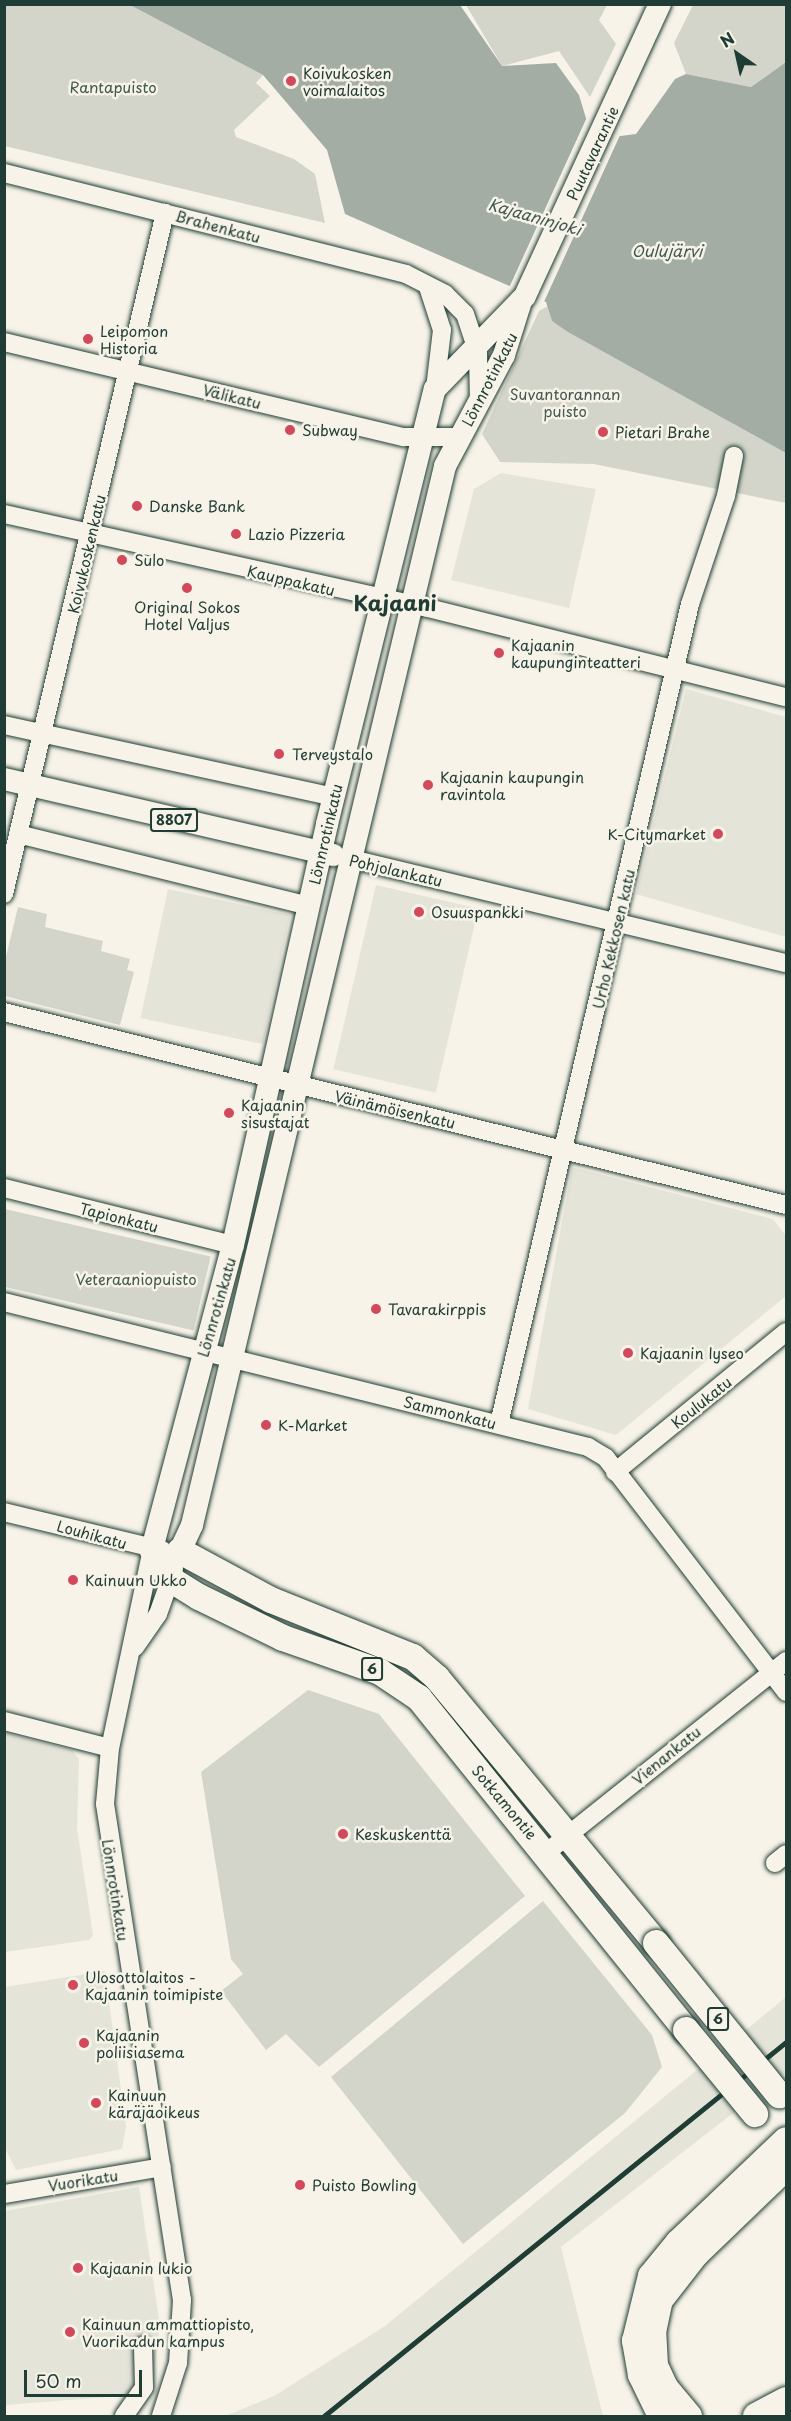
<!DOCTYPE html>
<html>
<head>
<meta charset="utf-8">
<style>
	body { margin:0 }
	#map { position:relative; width:791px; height:2421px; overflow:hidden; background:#f7f3e8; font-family:"Playpen Sans",sans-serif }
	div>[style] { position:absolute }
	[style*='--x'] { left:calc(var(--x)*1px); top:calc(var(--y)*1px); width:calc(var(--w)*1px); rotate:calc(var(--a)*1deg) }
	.built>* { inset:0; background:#e5e4d9; transform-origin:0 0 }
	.green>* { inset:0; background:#d3d5ca; transform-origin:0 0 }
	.water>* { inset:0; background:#a4ada3 }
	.pier>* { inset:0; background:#f7f3e8 }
	.roads { filter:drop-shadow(0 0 2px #1f3d34) drop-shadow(0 0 2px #1f3d34) }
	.minor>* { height:18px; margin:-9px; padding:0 9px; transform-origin:9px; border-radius:9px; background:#f7f3e8 }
	.major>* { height:22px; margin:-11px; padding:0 11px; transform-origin:11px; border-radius:11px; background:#f7f3e8 }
	.highway>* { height:26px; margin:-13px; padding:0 13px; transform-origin:13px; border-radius:13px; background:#f7f3e8 }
	.rail>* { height:4.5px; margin:-2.25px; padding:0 2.25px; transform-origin:2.25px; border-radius:2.25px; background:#1f3d34 }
	.bridges { filter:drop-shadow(0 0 2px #1f3d34) drop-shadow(0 0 2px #1f3d34) }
	.highway-bridge>* { height:26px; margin:-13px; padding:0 13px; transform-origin:13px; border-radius:13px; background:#f7f3e8 }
	.dots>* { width:16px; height:16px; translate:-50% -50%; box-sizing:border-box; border:3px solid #f7f3e8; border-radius:50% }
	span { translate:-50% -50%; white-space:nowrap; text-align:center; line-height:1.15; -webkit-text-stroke:5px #f7f3e8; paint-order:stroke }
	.shield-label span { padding:2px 4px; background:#f7f3e8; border:2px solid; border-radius:4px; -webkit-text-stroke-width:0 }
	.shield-label { font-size:14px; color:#1f3d34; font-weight:700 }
	.poi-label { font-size:15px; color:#1f3d34 }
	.left { translate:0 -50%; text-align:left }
	.right { translate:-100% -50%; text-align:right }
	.park-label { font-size:15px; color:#435b52 }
	.street-label { font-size:15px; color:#1f3d34 }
	.water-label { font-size:16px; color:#405950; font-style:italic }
	.district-label { font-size:21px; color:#1f3d34; font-weight:700 }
	.frame { position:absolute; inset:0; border:6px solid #1f3d34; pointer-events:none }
	.north { position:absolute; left:707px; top:24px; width:60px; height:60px; -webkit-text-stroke:4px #f7f3e8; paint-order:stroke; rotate:326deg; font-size:16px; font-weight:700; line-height:24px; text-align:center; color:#1f3d34 }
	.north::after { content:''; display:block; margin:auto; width:21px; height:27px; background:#1f3d34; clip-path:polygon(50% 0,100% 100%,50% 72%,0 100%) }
	.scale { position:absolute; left:24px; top:2370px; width:118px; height:27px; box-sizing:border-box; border:3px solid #1f3d34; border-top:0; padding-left:8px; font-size:18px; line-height:21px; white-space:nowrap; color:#1f3d34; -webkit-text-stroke:4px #f7f3e8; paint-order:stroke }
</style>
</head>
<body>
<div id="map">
	<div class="built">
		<div style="clip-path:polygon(501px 473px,596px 489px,569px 608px,451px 580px,474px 489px)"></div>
		<div style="clip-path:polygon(686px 689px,786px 717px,786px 937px,636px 894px)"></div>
		<div style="left:376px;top:885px;width:105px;height:189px;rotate:13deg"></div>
		<div style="left:168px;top:889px;width:125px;height:132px;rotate:12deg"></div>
		<div style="clip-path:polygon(572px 1167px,773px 1219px,786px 1236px,786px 1296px,616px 1435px,528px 1409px)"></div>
		<div style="clip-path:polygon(5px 1733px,72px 1750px,79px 1759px,77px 1828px,93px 1935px,89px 1940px,5px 1952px)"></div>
		<div style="clip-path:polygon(105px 1971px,126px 2127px,122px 2149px,16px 2170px,5px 2148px,5px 1987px)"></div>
		<div style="clip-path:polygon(786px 1997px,786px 2072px,561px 2247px,603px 2416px,225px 2416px,274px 2396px,385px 2326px)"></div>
		<div style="clip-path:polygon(139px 2187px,160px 2325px,153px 2380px,133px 2395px,5px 2405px,5px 2211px)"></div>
	</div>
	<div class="green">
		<div style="clip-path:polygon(4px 5px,130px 5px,263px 75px,256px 83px,270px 96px,234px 130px,236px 137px,294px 159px,315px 174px,325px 223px,5px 146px)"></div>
		<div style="clip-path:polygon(466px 5px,607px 5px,599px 20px,616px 44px,590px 97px,559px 51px,502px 66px)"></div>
		<div style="clip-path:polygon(693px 5px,786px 5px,786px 62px,751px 87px,686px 74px,674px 43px)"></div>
		<div style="clip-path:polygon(548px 306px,552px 321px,786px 453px,786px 503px,594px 464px,500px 462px,482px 434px,539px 311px)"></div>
		<div style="clip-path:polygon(18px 907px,47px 914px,45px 927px,103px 941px,101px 951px,130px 959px,127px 970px,134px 972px,120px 1025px,5px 996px,5px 961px)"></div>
		<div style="left:5px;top:1209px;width:211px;height:76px;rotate:13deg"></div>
		<div style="clip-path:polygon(308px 1690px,379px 1714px,525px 1896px,319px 2067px,286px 2034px,266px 2050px,221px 1991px,243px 1974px,231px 1959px,201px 1772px)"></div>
		<div style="clip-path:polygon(543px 1901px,652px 2035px,662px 2067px,625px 2113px,463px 2244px,331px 2077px)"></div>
	</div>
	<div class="water">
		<div style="clip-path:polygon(130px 5px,460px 5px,502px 66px,556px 63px,579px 95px,588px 125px,605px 138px,636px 134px,675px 79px,686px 74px,751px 87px,786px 62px,786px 453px,568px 332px,552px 321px,546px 302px,345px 214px,327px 150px,263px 75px)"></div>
	</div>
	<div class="pier">
		<div style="clip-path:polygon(588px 115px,606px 135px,621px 133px,543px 304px,508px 290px)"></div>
	</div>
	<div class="roads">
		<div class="minor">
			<div style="--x:4;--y:173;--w:414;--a:14.1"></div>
			<div style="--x:406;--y:274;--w:44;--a:27.1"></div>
			<div style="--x:445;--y:294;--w:28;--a:45"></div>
			<div style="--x:465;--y:314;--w:41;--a:71.6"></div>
			<div style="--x:478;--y:353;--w:49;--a:88.8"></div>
			<div style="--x:428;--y:287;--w:45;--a:72"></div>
			<div style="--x:442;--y:330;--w:59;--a:96.8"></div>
			<div style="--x:4;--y:342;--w:411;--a:13.4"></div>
			<div style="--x:404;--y:437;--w:56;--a:0"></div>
			<div style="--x:4;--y:514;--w:434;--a:12.5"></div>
			<div style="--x:428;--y:608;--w:369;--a:14"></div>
			<div style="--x:4;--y:725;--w:338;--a:12.3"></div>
			<div style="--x:18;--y:834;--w:300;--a:13.9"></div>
			<div style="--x:352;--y:859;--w:446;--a:13.5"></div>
			<div style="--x:4;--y:894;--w:700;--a:-76.7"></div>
			<div style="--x:4;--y:1012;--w:805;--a:13.86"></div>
			<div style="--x:4;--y:1188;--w:236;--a:14"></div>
			<div style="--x:4;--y:1302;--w:602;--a:13.94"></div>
			<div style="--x:588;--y:1447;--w:21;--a:31"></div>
			<div style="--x:606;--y:1458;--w:295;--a:52.4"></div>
			<div style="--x:499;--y:1424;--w:842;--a:-76.89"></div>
			<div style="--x:690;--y:604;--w:114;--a:-71.6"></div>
			<div style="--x:726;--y:496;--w:41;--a:-78.7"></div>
			<div style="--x:615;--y:1472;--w:221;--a:-39.3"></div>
			<div style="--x:4;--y:1512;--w:163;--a:13.5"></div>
			<div style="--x:152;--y:1549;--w:203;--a:101.9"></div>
			<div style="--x:110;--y:1748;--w:56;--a:95.1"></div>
			<div style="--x:105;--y:1804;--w:502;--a:81.18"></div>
			<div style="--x:182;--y:2300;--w:63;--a:93.6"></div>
			<div style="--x:178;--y:2363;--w:56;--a:107.8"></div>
			<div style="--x:135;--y:1647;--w:40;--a:-55.1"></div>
			<div style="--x:158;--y:1614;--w:48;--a:-70.4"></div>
			<div style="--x:4;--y:1721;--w:109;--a:14.3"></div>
			<div style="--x:547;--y:1852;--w:306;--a:-38.6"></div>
			<div style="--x:775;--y:1863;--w:14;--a:-39"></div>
			<div style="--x:4;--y:2194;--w:160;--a:-9.7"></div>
			<div style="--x:124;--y:2416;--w:35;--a:-55"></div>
			<div style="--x:144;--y:2387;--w:41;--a:-91.4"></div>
		</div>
		<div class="major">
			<div style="--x:4;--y:779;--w:338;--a:13"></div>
			<div style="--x:152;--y:1549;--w:315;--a:-75.1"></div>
			<div style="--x:233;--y:1245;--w:431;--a:-77.4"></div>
			<div style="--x:327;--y:824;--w:448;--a:-76.1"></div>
			<div style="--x:435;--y:389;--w:129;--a:-45.9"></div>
			<div style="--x:525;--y:296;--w:322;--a:-65.2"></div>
			<div style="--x:180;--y:1551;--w:29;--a:-65"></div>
			<div style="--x:192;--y:1525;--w:1089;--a:-76.56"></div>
			<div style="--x:445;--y:466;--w:126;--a:-62"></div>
			<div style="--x:504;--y:355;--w:57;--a:-72.5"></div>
		</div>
		<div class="highway">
			<div style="--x:152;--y:1549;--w:35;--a:59"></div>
			<div style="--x:170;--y:1579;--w:34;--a:32"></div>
			<div style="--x:199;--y:1597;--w:93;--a:26"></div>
			<div style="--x:283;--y:1638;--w:103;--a:19.3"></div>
			<div style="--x:380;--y:1672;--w:47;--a:33.7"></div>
			<div style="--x:419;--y:1698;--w:426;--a:51.2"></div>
			<div style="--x:180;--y:1551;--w:103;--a:28.3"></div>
			<div style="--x:271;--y:1600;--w:153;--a:21.9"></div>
			<div style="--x:413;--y:1657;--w:32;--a:41"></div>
			<div style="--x:437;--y:1678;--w:344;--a:50.4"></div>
			<div style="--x:661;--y:2416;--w:46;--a:-116"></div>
			<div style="--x:641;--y:2375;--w:35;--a:-100"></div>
			<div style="--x:635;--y:2341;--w:67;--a:-76.2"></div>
			<div style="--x:651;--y:2276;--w:43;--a:-50.7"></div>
			<div style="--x:678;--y:2243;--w:149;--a:-43.6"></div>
			<div style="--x:689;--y:2416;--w:38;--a:-130"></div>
			<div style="--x:665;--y:2387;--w:23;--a:-115"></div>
			<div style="--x:655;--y:2366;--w:34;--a:-93"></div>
			<div style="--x:653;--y:2332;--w:33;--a:-78"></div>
			<div style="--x:660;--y:2300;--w:57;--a:-52.1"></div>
			<div style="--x:695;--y:2255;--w:127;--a:-44"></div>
			<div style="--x:756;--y:2416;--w:34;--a:-28"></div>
		</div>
	</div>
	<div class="rail">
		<div style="--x:324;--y:2416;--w:594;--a:-38.99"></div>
	</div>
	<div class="bridges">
		<div class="highway-bridge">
			<div style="--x:656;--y:1943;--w:196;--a:51"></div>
			<div style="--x:686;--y:2030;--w:109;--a:50.6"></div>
		</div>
	</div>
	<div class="dots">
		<div style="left:291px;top:81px;background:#d1495b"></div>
		<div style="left:88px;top:339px;background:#d1495b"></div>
		<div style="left:290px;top:430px;background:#d1495b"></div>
		<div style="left:603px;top:432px;background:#d1495b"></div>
		<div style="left:137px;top:506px;background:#d1495b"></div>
		<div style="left:236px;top:534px;background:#d1495b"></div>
		<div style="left:122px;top:560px;background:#d1495b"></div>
		<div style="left:187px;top:588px;background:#d1495b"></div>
		<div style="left:499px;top:653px;background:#d1495b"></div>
		<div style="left:279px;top:754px;background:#d1495b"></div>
		<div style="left:428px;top:785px;background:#d1495b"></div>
		<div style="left:718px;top:834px;background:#d1495b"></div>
		<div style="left:419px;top:912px;background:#d1495b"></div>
		<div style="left:229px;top:1113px;background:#d1495b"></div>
		<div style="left:376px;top:1309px;background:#d1495b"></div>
		<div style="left:628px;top:1353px;background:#d1495b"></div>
		<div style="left:266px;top:1425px;background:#d1495b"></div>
		<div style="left:73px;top:1580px;background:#d1495b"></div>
		<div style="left:343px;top:1834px;background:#d1495b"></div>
		<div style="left:73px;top:1985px;background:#d1495b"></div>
		<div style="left:84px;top:2043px;background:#d1495b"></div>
		<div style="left:96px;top:2103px;background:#d1495b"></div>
		<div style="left:300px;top:2185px;background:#d1495b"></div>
		<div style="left:78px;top:2268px;background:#d1495b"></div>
		<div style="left:70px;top:2332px;background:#d1495b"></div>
	</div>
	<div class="shield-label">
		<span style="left:174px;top:820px">8807</span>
		<span style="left:372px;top:1669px">6</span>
		<span style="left:718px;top:2019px">6</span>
	</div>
	<div class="poi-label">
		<span class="left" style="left:303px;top:81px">Koivukosken<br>voimalaitos</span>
		<span class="left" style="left:100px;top:339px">Leipomon<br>Historia</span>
		<span class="left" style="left:302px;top:430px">Subway</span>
		<span class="left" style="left:615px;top:432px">Pietari Brahe</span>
		<span class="left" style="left:149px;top:506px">Danske Bank</span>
		<span class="left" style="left:248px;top:534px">Lazio Pizzeria</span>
		<span class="left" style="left:134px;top:560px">Sulo</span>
		<span style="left:187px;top:615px">Original Sokos<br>Hotel Valjus</span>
		<span class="left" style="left:511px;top:653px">Kajaanin<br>kaupunginteatteri</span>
		<span class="left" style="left:292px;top:754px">Terveystalo</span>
		<span class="left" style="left:440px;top:785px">Kajaanin kaupungin<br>ravintola</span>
		<span class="right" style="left:706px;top:834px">K-Citymarket</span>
		<span class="left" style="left:431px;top:912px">Osuuspankki</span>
		<span class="left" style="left:241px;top:1113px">Kajaanin<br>sisustajat</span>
		<span class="left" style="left:388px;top:1309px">Tavarakirppis</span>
		<span class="left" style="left:640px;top:1353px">Kajaanin lyseo</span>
		<span class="left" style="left:278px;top:1425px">K-Market</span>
		<span class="left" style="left:85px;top:1580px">Kainuun Ukko</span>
		<span class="left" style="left:355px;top:1834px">Keskuskenttä</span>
		<span class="left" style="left:85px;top:1985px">Ulosottolaitos -<br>Kajaanin toimipiste</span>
		<span class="left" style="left:96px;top:2043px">Kajaanin<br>poliisiasema</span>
		<span class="left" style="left:108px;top:2103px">Kainuun<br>käräjäoikeus</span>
		<span class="left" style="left:312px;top:2185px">Puisto Bowling</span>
		<span class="left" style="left:90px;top:2268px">Kajaanin lukio</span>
		<span class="left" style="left:82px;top:2332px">Kainuun ammattiopisto,<br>Vuorikadun kampus</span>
	</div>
	<div class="park-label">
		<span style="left:113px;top:87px">Rantapuisto</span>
		<span style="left:565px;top:402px">Suvantorannan<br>puisto</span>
		<span style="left:136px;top:1279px">Veteraaniopuisto</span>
	</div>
	<div class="street-label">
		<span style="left:592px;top:153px;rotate:-65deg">Puutavarantie</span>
		<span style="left:218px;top:226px;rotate:15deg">Brahenkatu</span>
		<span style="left:489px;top:379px;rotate:-63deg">Lönnrotinkatu</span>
		<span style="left:232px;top:396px;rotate:14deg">Välikatu</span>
		<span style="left:86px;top:554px;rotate:-77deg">Koivukoskenkatu</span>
		<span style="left:291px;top:580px;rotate:13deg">Kauppakatu</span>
		<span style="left:325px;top:834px;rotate:-77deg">Lönnrotinkatu</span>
		<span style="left:396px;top:870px;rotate:13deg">Pohjolankatu</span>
		<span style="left:613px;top:939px;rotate:-77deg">Urho Kekkosen katu</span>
		<span style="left:395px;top:1109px;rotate:13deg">Väinämöisenkatu</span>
		<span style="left:119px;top:1217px;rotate:14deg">Tapionkatu</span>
		<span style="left:216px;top:1307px;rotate:-74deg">Lönnrotinkatu</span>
		<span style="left:701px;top:1402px;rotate:-39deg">Koulukatu</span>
		<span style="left:450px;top:1412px;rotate:14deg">Sammonkatu</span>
		<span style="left:92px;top:1534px;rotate:15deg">Louhikatu</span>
		<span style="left:666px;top:1755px;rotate:-39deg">Vienankatu</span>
		<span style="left:505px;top:1802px;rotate:50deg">Sotkamontie</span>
		<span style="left:116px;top:1890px;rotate:81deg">Lönnrotinkatu</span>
		<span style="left:83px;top:2180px;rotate:-9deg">Vuorikatu</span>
	</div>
	<div class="water-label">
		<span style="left:535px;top:216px;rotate:16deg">Kajaaninjoki</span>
		<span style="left:667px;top:250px">Oulujärvi</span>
	</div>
	<div class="district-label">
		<span style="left:395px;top:602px">Kajaani</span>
	</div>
	<div class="frame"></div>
	<div class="north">N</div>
	<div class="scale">50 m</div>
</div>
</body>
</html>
